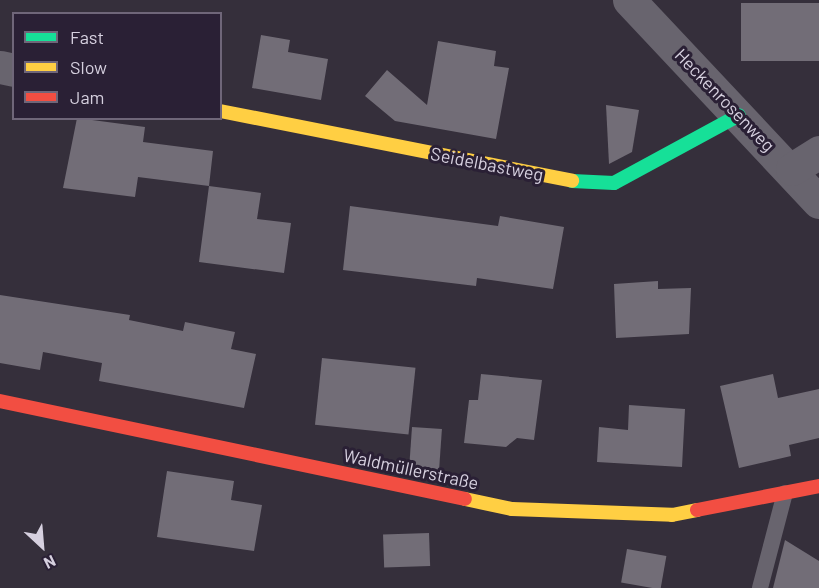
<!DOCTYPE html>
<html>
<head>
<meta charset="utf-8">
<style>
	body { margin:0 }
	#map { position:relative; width:819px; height:588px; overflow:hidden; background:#352f3b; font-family:Barlow,sans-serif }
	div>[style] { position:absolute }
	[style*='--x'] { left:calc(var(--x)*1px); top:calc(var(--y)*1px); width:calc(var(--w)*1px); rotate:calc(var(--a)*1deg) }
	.building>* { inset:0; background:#726d77; transform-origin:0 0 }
	.lane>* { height:16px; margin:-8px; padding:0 8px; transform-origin:8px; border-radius:8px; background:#68646e }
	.street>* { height:33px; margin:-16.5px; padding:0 16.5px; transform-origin:16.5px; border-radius:16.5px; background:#68646e }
	.fast>* { height:14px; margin:-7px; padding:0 7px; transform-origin:7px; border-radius:7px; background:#16e098 }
	.slow>* { height:14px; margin:-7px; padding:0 7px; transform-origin:7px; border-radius:7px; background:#ffcf43 }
	.jam>* { height:14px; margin:-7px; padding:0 7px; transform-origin:7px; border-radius:7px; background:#f24e42 }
	span { translate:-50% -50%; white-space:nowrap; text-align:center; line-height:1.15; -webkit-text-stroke:6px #2a2035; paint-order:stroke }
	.street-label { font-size:18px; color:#d6d0df }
	.legend { position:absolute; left:12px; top:12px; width:210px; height:108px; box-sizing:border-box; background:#2a2035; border:2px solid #6f6679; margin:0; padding:8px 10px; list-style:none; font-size:18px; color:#d6d0df }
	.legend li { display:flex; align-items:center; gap:12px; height:30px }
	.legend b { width:30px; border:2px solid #6f6679 }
	.north { position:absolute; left:12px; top:516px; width:60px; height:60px; -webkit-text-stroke:4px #2a2035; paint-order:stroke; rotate:154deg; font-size:16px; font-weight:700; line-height:24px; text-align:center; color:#d6d0df }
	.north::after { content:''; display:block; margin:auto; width:21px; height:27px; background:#d6d0df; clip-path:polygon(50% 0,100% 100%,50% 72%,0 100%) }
</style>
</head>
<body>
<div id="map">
	<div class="building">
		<div style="left:819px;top:3px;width:58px;height:78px;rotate:90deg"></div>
		<div style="clip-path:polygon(261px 35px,290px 40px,288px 52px,328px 59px,321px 100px,252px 88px)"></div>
		<div style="clip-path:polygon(438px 41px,496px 51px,494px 66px,509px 68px,496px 139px,395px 121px,365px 96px,387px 70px,427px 105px)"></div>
		<div style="clip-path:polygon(606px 105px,639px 110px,632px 152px,609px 164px)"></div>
		<div style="clip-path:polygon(77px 118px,145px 127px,143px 142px,213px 151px,209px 186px,138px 177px,135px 197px,63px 188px)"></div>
		<div style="clip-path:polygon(209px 186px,261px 193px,257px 219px,291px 223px,284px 273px,199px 262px)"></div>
		<div style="clip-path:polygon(350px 206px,498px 226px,500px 216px,564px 227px,553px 289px,477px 278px,476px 286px,343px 270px)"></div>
		<div style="clip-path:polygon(658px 281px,658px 289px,691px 288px,689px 334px,616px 338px,614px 284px)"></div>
		<div style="clip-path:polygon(0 295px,130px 315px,129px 320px,183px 331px,185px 322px,235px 332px,231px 349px,256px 354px,244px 408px,99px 381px,102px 363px,43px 352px,40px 370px,0 363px)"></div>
		<div style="left:322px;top:358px;width:94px;height:67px;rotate:6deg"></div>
		<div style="clip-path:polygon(481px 374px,542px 380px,534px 440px,517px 438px,506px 447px,464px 443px,469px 400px,478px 400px)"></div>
		<div style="clip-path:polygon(773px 374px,778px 398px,819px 389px,819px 438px,789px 445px,791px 456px,739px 468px,720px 386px)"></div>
		<div style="clip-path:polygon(629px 405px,685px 409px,682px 467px,597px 462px,599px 427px,628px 430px)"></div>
		<div style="left:412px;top:427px;width:30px;height:41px;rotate:4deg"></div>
		<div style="clip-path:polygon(167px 471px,234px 481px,231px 500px,262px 505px,254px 551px,157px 537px)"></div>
		<div style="left:429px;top:533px;width:33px;height:46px;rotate:88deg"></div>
		<div style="clip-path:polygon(785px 540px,819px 561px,819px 588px,773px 588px)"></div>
		<div style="left:627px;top:549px;width:40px;height:34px;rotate:10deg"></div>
	</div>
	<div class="lane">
		<div style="--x:760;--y:588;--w:98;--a:-75.3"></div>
	</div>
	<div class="street">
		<div style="--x:629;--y:0;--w:277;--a:46.8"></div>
		<div style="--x:0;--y:67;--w:14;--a:12"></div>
		<div style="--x:792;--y:169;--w:32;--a:-32"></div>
	</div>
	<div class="fast">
		<div style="--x:572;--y:181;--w:42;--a:2.7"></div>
		<div style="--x:614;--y:183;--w:142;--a:-28.5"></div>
	</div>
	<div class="slow">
		<div style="--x:220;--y:111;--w:359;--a:11.2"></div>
		<div style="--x:465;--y:499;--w:48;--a:12"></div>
		<div style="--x:512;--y:509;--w:160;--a:2.1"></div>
		<div style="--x:672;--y:515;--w:25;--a:-11"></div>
	</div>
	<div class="jam">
		<div style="--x:0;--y:401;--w:475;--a:11.9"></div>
		<div style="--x:697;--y:510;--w:124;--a:-11.1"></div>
	</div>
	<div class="street-label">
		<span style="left:725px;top:100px;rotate:46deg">Heckenrosenweg</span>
		<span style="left:487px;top:164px;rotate:11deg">Seidelbastweg</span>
		<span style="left:411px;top:469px;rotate:12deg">Waldmüllerstraße</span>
	</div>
	<ul class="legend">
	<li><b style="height:8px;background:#16e098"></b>Fast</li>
	<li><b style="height:8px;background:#ffcf43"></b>Slow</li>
	<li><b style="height:8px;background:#f24e42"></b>Jam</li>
	</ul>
	<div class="north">N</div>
</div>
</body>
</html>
